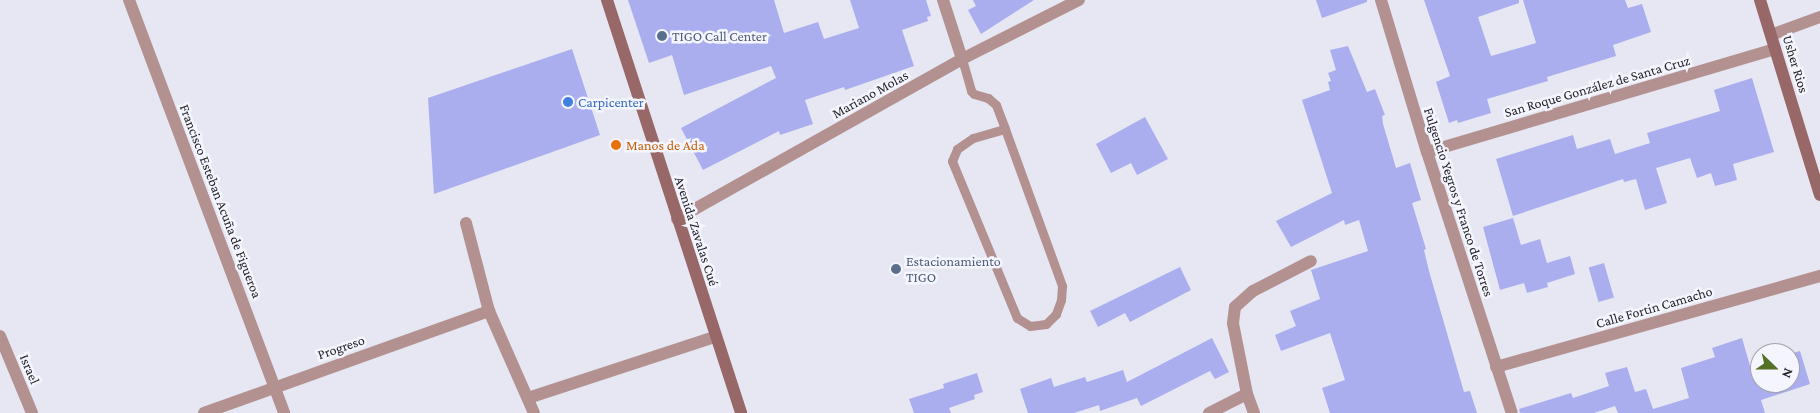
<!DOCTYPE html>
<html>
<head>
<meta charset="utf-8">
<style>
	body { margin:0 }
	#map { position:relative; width:1820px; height:413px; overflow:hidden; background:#e6e7f2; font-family:"Crimson Pro",serif }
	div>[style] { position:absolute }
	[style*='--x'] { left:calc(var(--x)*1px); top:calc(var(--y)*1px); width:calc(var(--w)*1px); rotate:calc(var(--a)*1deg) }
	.building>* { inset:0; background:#aaaeef; transform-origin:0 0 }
	.lane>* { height:9px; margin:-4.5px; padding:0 4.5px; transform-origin:4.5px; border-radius:4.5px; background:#b49191 }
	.street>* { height:12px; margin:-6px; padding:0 6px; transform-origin:6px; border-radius:6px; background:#b49191 }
	.secondary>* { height:12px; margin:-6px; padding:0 6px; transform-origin:6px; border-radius:6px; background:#986768 }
	.dots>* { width:14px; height:14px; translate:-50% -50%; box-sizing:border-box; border:2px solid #f4f5ff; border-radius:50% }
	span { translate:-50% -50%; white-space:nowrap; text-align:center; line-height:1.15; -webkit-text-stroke:5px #f4f5ff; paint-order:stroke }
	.service-label { font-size:14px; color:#4e5e75 }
	.left { translate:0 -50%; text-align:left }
	.street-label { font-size:14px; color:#232327 }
	.shop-label { font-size:14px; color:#366cbe }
	.food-label { font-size:14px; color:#c56008 }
	.north { position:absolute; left:1750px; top:343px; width:50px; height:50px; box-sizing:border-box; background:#f4f5ff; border:1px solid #a0a1a9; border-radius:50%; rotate:112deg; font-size:14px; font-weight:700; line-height:20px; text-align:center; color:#232327 }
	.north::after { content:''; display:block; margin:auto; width:18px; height:22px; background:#557125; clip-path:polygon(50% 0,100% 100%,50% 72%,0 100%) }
</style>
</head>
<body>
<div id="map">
	<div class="building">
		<div style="clip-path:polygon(628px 0,774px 0,784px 33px,818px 22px,824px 39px,859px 28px,850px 0,926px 0,931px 16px,927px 17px,928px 21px,902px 30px,914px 66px,845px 90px,844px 87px,805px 100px,813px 124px,780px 135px,779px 131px,703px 170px,681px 128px,776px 78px,771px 66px,684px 95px,672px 55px,649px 63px)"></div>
		<div style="clip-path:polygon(973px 0,1034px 0,981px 34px,968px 10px,976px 6px)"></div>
		<div style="clip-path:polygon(1316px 0,1367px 0,1367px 2px,1322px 18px)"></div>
		<div style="clip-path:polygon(1424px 0,1519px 0,1519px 3px,1478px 17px,1491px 56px,1536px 43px,1523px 0,1625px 0,1628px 8px,1642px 4px,1651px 32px,1613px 45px,1616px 56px,1547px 77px,1548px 81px,1487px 99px,1491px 113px,1458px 123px,1457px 120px,1449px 123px,1436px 82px,1450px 76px)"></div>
		<div style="clip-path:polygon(1348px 46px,1367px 92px,1375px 89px,1385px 115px,1382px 116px,1383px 124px,1396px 168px,1410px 163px,1421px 200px,1412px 203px,1426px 249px,1424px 250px,1429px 271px,1464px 392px,1470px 391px,1477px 413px,1330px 413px,1322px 388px,1345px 380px,1330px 333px,1281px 351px,1275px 335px,1296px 326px,1290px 311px,1320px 299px,1311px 270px,1368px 251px,1359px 220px,1345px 225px,1344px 220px,1291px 247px,1276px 221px,1332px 193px,1302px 100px,1330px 90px,1328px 82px,1331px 81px,1328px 73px,1336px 70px,1330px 50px)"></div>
		<div style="clip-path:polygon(572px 49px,600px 135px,434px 194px,428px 98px)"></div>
		<div style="clip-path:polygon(1752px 78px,1774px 152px,1733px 164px,1737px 180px,1715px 186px,1711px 173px,1697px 178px,1690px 158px,1656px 168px,1667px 203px,1645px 210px,1636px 179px,1624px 182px,1623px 179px,1513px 216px,1496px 159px,1573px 135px,1577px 149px,1610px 139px,1615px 154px,1650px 143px,1647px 133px,1720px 111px,1714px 90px)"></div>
		<div style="clip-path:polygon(1145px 117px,1168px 159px,1137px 175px,1131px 163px,1111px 173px,1096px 144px)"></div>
		<div style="clip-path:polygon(1513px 218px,1521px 245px,1540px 239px,1547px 263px,1570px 256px,1575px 274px,1547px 283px,1548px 287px,1527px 293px,1524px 283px,1500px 290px,1483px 227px)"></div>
		<div style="left:1604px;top:263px;width:36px;height:16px;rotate:74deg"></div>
		<div style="clip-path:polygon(1180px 267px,1191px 290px,1130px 322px,1125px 313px,1098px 327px,1090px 311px)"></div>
		<div style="clip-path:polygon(1212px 338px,1229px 372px,1215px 379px,1210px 371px,1141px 406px,1137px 398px,1100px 411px,1099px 405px,1074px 413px,1028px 413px,1020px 389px,1051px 378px,1054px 387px,1085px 377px,1087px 382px,1123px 370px,1127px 382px)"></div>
		<div style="clip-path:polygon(1742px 338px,1750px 366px,1760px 363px,1760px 383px,1790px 383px,1790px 354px,1800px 351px,1810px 384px,1761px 400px,1765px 413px,1618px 413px,1615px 406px,1594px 413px,1520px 413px,1519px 409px,1571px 393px,1573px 398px,1609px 386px,1605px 373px,1627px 367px,1635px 392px,1646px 389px,1653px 409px,1689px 398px,1681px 368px,1715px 357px,1712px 348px)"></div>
		<div style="clip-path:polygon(977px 373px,983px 392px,974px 395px,975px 399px,949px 408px,951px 413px,914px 413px,909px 399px,944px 388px,943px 384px)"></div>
	</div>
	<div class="lane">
		<div style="--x:962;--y:59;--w:33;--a:74"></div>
		<div style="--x:971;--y:91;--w:4;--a:45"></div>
		<div style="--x:974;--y:94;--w:15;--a:16"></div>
		<div style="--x:988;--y:98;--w:11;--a:41"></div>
		<div style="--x:996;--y:105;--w:26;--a:69"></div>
		<div style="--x:1005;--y:129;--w:167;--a:70"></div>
		<div style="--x:1062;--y:286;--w:14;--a:94"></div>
		<div style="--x:1061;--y:300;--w:15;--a:110"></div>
		<div style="--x:1056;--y:314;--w:14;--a:135"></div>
		<div style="--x:1046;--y:324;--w:16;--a:173"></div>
		<div style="--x:1030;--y:326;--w:15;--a:-148"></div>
		<div style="--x:1017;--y:318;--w:170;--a:-112.5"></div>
		<div style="--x:952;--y:161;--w:13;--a:-67"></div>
		<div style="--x:957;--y:149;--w:19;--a:-35"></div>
		<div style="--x:973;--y:138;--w:33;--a:-16"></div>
	</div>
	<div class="street">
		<div style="--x:129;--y:0;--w:441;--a:69.4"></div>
		<div style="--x:943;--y:0;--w:62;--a:72.1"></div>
		<div style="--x:1381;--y:0;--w:159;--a:73.2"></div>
		<div style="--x:1427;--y:152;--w:274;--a:72"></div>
		<div style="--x:1771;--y:35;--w:52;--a:-20.2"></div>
		<div style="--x:1427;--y:152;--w:363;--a:-16.5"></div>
		<div style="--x:677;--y:219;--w:327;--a:-29.3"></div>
		<div style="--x:962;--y:59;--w:131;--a:-26.8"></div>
		<div style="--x:466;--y:223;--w:91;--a:75.4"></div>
		<div style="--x:489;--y:311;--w:111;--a:66.2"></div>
		<div style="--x:0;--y:336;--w:83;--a:67.4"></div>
		<div style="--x:1496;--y:367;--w:337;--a:-15.7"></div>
		<div style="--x:528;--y:398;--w:197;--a:-18.1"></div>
		<div style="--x:204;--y:413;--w:303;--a:-19.7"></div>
		<div style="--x:1209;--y:413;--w:42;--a:-26.6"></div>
		<div style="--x:1254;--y:413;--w:20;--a:-110"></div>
		<div style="--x:1247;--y:394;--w:72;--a:-101.2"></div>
		<div style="--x:1233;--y:323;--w:16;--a:-83"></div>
		<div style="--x:1235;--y:307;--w:24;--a:-42"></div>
		<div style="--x:1253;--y:291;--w:65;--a:-27.3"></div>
	</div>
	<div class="secondary">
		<div style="--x:607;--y:0;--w:434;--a:72"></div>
		<div style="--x:1760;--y:0;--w:204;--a:72.9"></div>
	</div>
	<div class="dots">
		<div style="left:662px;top:36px;background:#5c6f8a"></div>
		<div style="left:568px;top:102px;background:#3f7fe0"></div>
		<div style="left:616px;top:145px;background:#e8710a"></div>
		<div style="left:896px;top:269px;background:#5c6f8a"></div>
	</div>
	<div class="service-label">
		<span class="left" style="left:672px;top:36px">TIGO Call Center</span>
		<span class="left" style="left:906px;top:269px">Estacionamiento<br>TIGO</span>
	</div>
	<div class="street-label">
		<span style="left:1796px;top:64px;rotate:73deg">Usher Rios</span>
		<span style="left:1597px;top:86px;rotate:-16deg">San Roque González de Santa Cruz</span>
		<span style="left:870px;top:94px;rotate:-29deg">Mariano Molas</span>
		<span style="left:221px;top:201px;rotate:69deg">Francisco Esteban Acuña de Figueroa</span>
		<span style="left:1459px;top:202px;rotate:72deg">Fulgencio Yegros y Franco de Torres</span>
		<span style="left:697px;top:231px;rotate:72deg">Avenida Zavalas Cué</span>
		<span style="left:1654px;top:307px;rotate:-16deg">Calle Fortin Camacho</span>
		<span style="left:341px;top:347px;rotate:-19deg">Progreso</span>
		<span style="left:30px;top:369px;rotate:67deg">Israel</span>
	</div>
	<div class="shop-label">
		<span class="left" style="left:578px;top:102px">Carpicenter</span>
	</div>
	<div class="food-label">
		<span class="left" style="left:626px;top:145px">Manos de Ada</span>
	</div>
	<div class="north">N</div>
</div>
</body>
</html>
